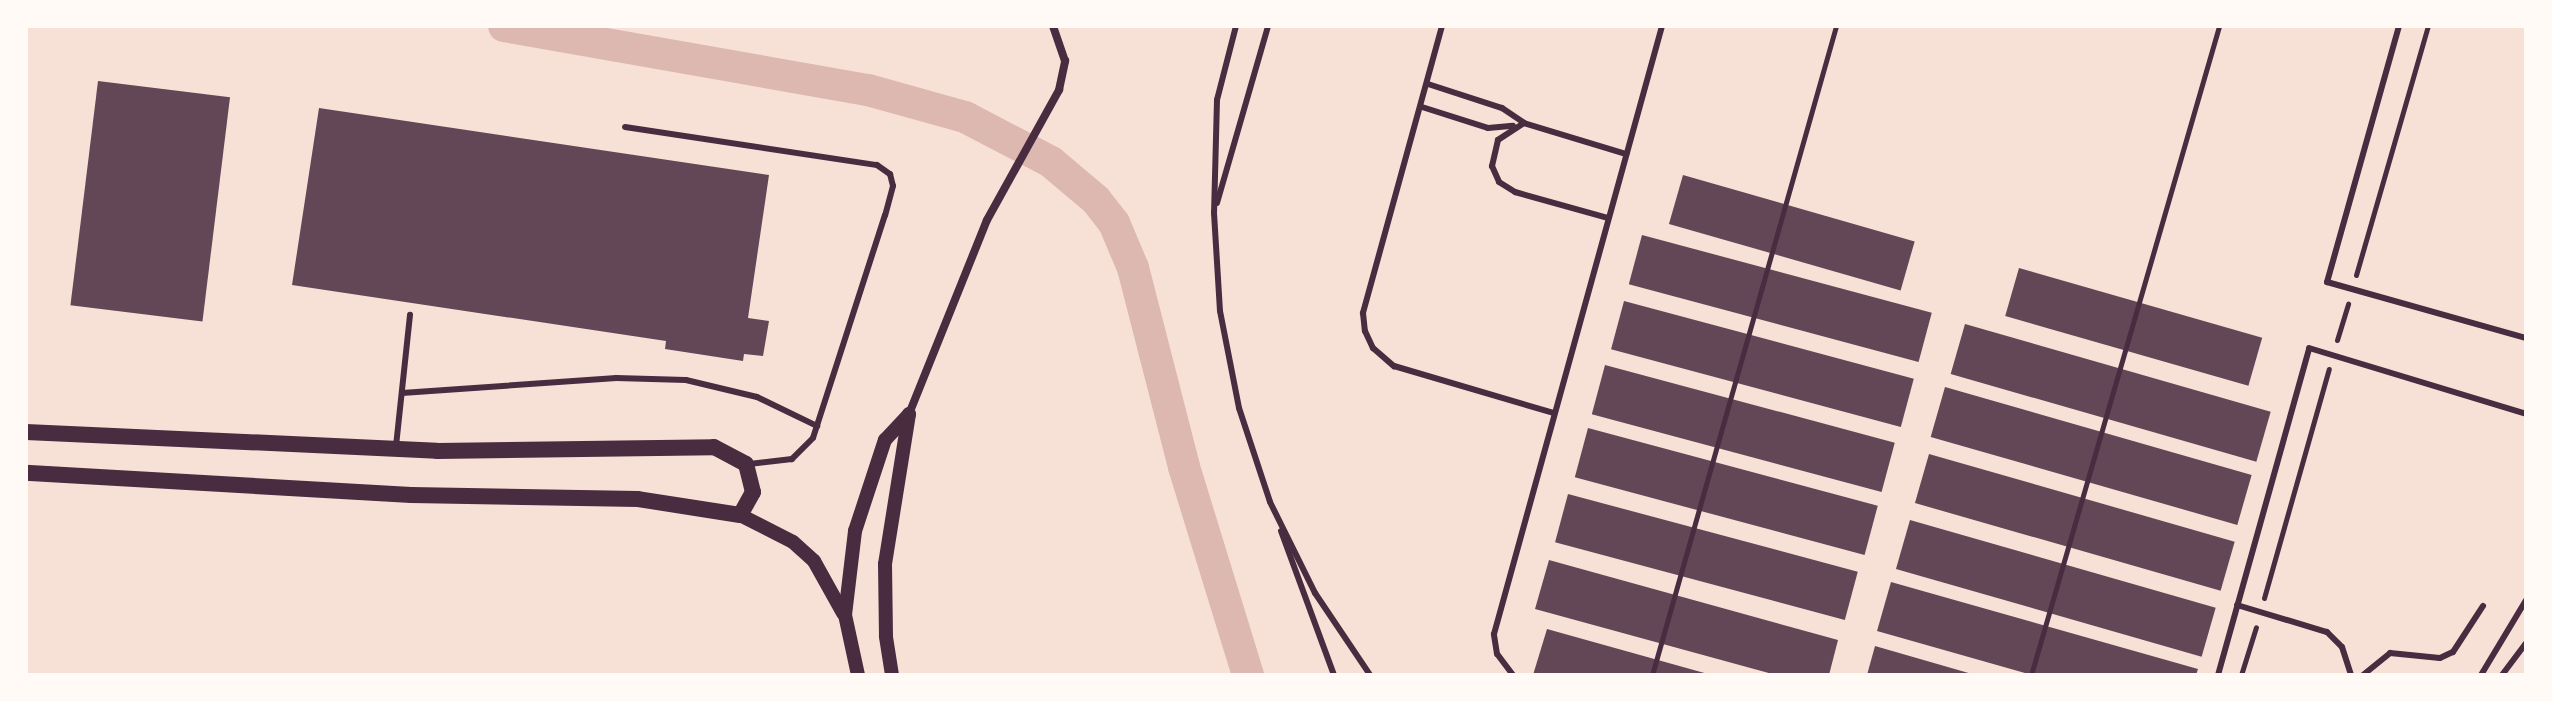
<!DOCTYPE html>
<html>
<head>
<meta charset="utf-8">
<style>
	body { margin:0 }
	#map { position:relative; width:2552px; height:701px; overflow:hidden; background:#f7e1d7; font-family:"Varela Round",sans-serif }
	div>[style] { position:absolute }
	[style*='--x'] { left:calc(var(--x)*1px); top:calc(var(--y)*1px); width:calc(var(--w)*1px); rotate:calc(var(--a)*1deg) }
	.canal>* { height:32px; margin:-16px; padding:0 16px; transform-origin:16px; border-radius:16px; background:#dcb8b0 }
	.building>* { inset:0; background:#644757; transform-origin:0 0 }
	.path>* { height:5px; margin:-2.5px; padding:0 2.5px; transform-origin:2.5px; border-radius:2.5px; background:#4a2c40 }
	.service>* { height:6px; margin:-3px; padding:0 3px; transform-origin:3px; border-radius:3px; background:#4a2c40 }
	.minor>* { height:8px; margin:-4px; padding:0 4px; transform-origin:4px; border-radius:4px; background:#4a2c40 }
	.tertiary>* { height:14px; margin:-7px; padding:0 7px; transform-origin:7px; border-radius:7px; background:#4a2c40 }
	.secondary>* { height:16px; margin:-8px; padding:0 8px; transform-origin:8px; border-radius:8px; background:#4a2c40 }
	span { translate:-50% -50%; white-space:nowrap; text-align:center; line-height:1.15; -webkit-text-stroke:6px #fffaf5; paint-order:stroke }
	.frame { position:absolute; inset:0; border:28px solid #fffaf5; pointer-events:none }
</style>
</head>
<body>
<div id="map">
	<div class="canal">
		<div style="--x:504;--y:26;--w:370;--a:10"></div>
		<div style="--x:868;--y:90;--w:101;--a:15.6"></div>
		<div style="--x:965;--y:117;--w:97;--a:27.6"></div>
		<div style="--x:1051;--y:162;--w:59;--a:40.2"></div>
		<div style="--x:1096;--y:200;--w:29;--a:52"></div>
		<div style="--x:1114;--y:223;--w:49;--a:67.1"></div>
		<div style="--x:1133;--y:268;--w:205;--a:75.6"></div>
		<div style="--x:1184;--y:467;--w:218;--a:72.9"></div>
	</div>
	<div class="building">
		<div style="left:98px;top:81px;width:133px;height:226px;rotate:7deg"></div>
		<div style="clip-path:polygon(319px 108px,769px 175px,748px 318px,769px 321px,763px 356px,744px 354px,743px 361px,665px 349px,666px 341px,292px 285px)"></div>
		<div style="left:1683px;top:175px;width:241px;height:51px;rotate:16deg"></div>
		<div style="left:1642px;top:235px;width:300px;height:51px;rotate:15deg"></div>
		<div style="left:2019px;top:268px;width:253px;height:50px;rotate:16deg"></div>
		<div style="left:1624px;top:301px;width:300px;height:50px;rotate:15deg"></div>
		<div style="left:1965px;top:324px;width:318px;height:52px;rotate:16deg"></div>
		<div style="left:1605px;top:365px;width:300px;height:51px;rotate:15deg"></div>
		<div style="left:1945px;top:387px;width:319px;height:52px;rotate:16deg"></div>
		<div style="left:1588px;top:428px;width:300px;height:51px;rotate:15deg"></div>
		<div style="left:1929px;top:454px;width:318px;height:51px;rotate:16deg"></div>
		<div style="left:1568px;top:494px;width:300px;height:50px;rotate:15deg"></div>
		<div style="left:1910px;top:520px;width:318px;height:51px;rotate:16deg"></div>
		<div style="clip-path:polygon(1549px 560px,1838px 640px,1829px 675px,1776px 675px,1535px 609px)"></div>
		<div style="clip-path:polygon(1891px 582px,2198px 669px,2196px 675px,2032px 675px,1877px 631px)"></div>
		<div style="clip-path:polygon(1547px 629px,1708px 674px,1708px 675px,1533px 675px)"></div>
		<div style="clip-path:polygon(1875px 646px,1972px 674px,1972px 675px,1867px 675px)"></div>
	</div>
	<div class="path">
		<div style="--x:2356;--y:275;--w:259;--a:-73.9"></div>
		<div style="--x:2337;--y:340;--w:38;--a:-73"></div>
		<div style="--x:2264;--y:598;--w:238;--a:-74.2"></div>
		<div style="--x:1652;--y:675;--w:675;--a:-74.17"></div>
		<div style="--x:2031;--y:675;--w:676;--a:-73.84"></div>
		<div style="--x:2241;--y:675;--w:50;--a:-72.6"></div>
	</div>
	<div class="service">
		<div style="--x:1236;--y:26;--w:76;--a:104.4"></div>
		<div style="--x:1217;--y:100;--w:113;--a:91.5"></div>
		<div style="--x:1214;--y:213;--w:98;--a:86.5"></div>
		<div style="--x:1220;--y:311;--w:99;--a:78.9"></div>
		<div style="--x:1239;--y:408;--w:99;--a:71.7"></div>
		<div style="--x:1270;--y:502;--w:102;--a:63.7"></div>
		<div style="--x:1315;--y:593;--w:99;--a:56.1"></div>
		<div style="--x:1442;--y:26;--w:298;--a:105.4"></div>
		<div style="--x:1363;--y:313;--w:18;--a:84"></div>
		<div style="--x:1365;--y:331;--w:19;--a:65"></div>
		<div style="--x:1373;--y:348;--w:28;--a:41"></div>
		<div style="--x:1394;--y:366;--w:167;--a:16.4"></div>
		<div style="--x:2399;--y:26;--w:266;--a:105.7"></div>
		<div style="--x:2327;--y:282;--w:207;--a:15.7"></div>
		<div style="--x:1428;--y:84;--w:78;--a:18"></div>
		<div style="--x:1502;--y:108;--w:27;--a:34"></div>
		<div style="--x:1524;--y:123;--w:107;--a:16.9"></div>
		<div style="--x:1422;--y:107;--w:69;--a:17.7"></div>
		<div style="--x:1488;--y:128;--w:25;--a:-5"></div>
		<div style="--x:1524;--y:123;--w:31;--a:147"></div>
		<div style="--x:1498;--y:140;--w:27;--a:103"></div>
		<div style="--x:1492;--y:166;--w:17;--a:66"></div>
		<div style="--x:1499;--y:182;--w:19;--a:32"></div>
		<div style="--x:1515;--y:192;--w:97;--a:15.6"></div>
		<div style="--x:625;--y:127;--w:255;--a:8.6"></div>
		<div style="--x:877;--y:165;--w:16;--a:35"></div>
		<div style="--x:890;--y:174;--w:12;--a:76"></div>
		<div style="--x:893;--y:186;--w:30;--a:105"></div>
		<div style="--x:885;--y:215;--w:234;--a:107.9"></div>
		<div style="--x:813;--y:438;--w:30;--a:135"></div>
		<div style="--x:792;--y:459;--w:43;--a:173.4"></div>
		<div style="--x:1217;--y:203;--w:184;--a:-73.9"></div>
		<div style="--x:402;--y:393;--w:215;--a:-4"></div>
		<div style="--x:616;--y:378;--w:70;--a:1.6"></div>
		<div style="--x:686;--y:380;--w:73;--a:13.5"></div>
		<div style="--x:757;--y:397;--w:67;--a:25.8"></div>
		<div style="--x:396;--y:446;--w:132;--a:-83.9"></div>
		<div style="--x:1281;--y:531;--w:153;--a:69.8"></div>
		<div style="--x:2237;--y:605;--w:94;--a:16.7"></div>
		<div style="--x:2327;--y:632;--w:21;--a:45"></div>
		<div style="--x:2342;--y:647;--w:29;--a:72"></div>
		<div style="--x:1513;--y:675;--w:26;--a:-127"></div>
		<div style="--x:1497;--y:654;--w:20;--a:-99"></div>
		<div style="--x:1494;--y:634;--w:631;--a:-74.55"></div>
		<div style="--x:2218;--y:675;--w:339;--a:-74.4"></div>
		<div style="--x:2309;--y:348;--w:227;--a:16.9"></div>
		<div style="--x:2363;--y:675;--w:35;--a:-39"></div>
		<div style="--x:2390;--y:653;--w:50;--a:5.7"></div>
		<div style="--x:2440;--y:658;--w:14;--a:-25"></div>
		<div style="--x:2453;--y:652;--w:55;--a:-56.9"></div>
		<div style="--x:2481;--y:675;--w:87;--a:-59"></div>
		<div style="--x:2502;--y:675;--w:40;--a:-53"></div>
	</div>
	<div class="minor">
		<div style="--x:909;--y:414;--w:209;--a:-68.1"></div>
		<div style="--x:987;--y:220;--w:149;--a:-61"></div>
		<div style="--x:1059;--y:90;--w:30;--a:-78"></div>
		<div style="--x:1065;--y:61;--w:37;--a:-109"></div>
	</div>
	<div class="tertiary">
		<div style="--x:740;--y:515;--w:59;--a:27"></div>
		<div style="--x:793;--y:542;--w:28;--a:42"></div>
		<div style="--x:814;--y:561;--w:60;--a:60.9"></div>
		<div style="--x:858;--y:675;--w:61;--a:-102.2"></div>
		<div style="--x:845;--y:615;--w:85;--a:-83.2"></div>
		<div style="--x:855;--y:531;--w:96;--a:-71.8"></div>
		<div style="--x:885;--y:440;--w:35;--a:-47"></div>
		<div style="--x:892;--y:675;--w:39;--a:-99"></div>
		<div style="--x:886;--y:636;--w:72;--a:-90.8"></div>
		<div style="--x:885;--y:564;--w:152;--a:-80.9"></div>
	</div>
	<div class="secondary">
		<div style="--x:26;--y:432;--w:411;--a:2.6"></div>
		<div style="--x:437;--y:451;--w:277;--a:-0.8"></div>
		<div style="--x:714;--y:447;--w:36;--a:28"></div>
		<div style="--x:746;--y:464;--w:29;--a:76"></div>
		<div style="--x:753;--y:492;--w:26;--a:119"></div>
		<div style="--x:740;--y:515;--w:103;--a:-171.1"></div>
		<div style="--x:638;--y:499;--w:227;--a:-179"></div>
		<div style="--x:411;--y:495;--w:386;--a:-176.7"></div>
	</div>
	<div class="frame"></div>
</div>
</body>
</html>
